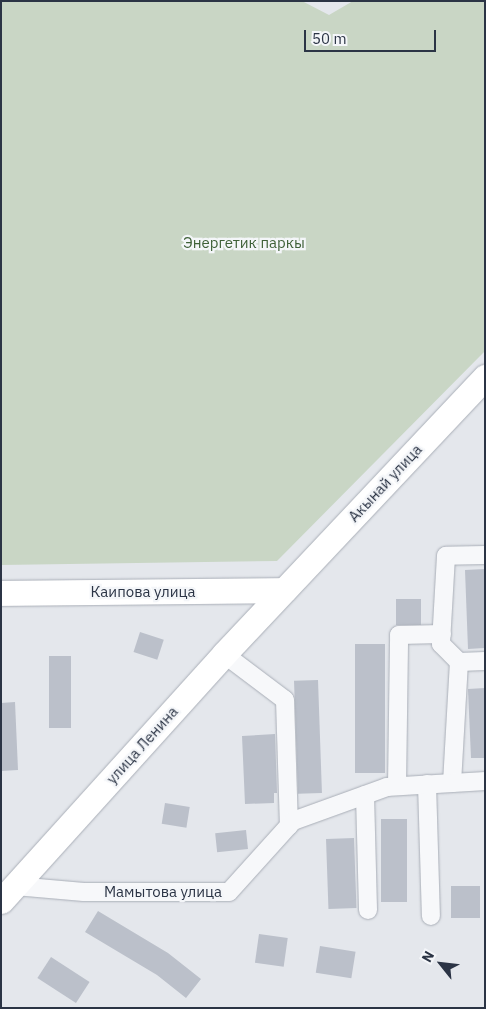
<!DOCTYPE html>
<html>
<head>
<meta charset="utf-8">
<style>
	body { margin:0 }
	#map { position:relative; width:486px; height:1009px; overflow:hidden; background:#e4e7ec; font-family:"IBM Plex Sans",sans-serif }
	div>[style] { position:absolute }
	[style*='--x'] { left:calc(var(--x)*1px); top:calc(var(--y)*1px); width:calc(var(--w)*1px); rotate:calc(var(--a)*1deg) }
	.green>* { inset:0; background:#c9d6c5 }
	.building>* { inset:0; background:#bbc0ca; transform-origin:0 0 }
	.roads { filter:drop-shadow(0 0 1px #a9aeb7) drop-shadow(0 0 1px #a9aeb7) }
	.minor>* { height:18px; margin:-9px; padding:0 9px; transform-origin:9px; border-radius:9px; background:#f7f8fa }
	.secondary>* { height:25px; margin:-12.5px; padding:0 12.5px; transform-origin:12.5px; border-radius:12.5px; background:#fff }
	span { translate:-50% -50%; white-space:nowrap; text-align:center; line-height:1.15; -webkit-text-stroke:4.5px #f4f6f9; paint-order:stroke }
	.park-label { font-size:15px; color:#3f6138 }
	.street-label { font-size:15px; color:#2b3445 }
	.frame { position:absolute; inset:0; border:2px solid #2b3445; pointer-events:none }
	.north { position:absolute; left:416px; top:939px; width:50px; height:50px; -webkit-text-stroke:4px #f4f6f9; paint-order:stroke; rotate:299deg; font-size:14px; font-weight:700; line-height:20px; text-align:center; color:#2b3445 }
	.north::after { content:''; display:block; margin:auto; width:18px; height:22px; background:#2b3445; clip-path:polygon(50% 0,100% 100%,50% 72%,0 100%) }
	.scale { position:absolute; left:304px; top:30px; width:132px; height:22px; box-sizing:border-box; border:2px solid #2b3445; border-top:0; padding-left:6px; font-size:15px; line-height:18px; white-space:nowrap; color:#2b3445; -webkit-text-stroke:4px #f4f6f9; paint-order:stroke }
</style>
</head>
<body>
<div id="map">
	<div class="green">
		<div style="clip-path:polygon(1px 1px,302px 1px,329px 15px,353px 1px,485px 1px,485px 351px,277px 561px,1px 565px)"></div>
	</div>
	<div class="building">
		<div style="clip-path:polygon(485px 569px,485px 648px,468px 649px,465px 570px)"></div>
		<div style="left:396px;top:599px;width:25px;height:26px"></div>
		<div style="left:140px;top:632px;width:25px;height:21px;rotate:18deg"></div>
		<div style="left:385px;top:644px;width:129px;height:30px;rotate:90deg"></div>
		<div style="left:49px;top:656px;width:22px;height:72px"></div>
		<div style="left:318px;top:680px;width:113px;height:24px;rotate:88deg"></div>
		<div style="clip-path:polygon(485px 688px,485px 758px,471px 758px,468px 689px)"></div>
		<div style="clip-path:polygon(15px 702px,18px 770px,1px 771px,1px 703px)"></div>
		<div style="clip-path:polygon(275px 734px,277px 793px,274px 793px,274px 803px,245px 804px,242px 736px)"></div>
		<div style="left:165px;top:803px;width:25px;height:21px;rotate:9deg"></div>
		<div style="left:381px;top:819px;width:26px;height:83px"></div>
		<div style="left:246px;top:830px;width:19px;height:31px;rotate:84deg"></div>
		<div style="left:354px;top:838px;width:70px;height:28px;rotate:88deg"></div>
		<div style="left:451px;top:886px;width:29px;height:32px"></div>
		<div style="clip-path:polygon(98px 911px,168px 953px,201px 979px,186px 998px,157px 975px,85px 932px)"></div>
		<div style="left:259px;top:934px;width:29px;height:29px;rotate:8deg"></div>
		<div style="left:320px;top:946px;width:36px;height:27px;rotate:9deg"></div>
		<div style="left:51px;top:957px;width:46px;height:25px;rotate:33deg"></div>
	</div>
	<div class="roads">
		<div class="minor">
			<div style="--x:485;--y:555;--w:39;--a:179"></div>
			<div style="--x:446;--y:556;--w:88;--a:93.3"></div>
			<div style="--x:441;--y:644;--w:25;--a:45"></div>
			<div style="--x:459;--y:662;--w:26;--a:-2"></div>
			<div style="--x:224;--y:654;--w:76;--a:37"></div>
			<div style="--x:285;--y:700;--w:126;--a:88.2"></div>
			<div style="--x:452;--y:783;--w:121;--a:-86.7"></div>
			<div style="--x:427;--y:784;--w:132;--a:88.3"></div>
			<div style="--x:397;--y:786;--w:151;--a:-89.2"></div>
			<div style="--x:399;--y:635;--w:43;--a:-1.3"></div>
			<div style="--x:365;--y:795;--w:115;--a:88.5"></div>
			<div style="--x:15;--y:886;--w:69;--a:5"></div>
			<div style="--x:84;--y:892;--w:145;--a:0"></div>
			<div style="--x:229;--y:892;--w:96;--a:-48"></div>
			<div style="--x:293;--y:821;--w:100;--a:-19.9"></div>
			<div style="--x:387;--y:787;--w:98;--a:-3.5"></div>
		</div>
		<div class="secondary">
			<div style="--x:1;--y:593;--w:283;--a:-0.6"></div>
			<div style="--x:1;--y:901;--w:333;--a:-47.9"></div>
			<div style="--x:224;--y:654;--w:381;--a:-46.7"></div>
		</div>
	</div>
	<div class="park-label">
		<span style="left:244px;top:243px">Энергетик паркы</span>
	</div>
	<div class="street-label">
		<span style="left:385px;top:483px;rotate:-47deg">Акынай улица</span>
		<span style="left:143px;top:592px">Каипова улица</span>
		<span style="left:142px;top:745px;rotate:-48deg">улица Ленина</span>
		<span style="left:163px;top:892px">Мамытова улица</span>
	</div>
	<div class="frame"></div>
	<div class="north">N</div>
	<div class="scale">50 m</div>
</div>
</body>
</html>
